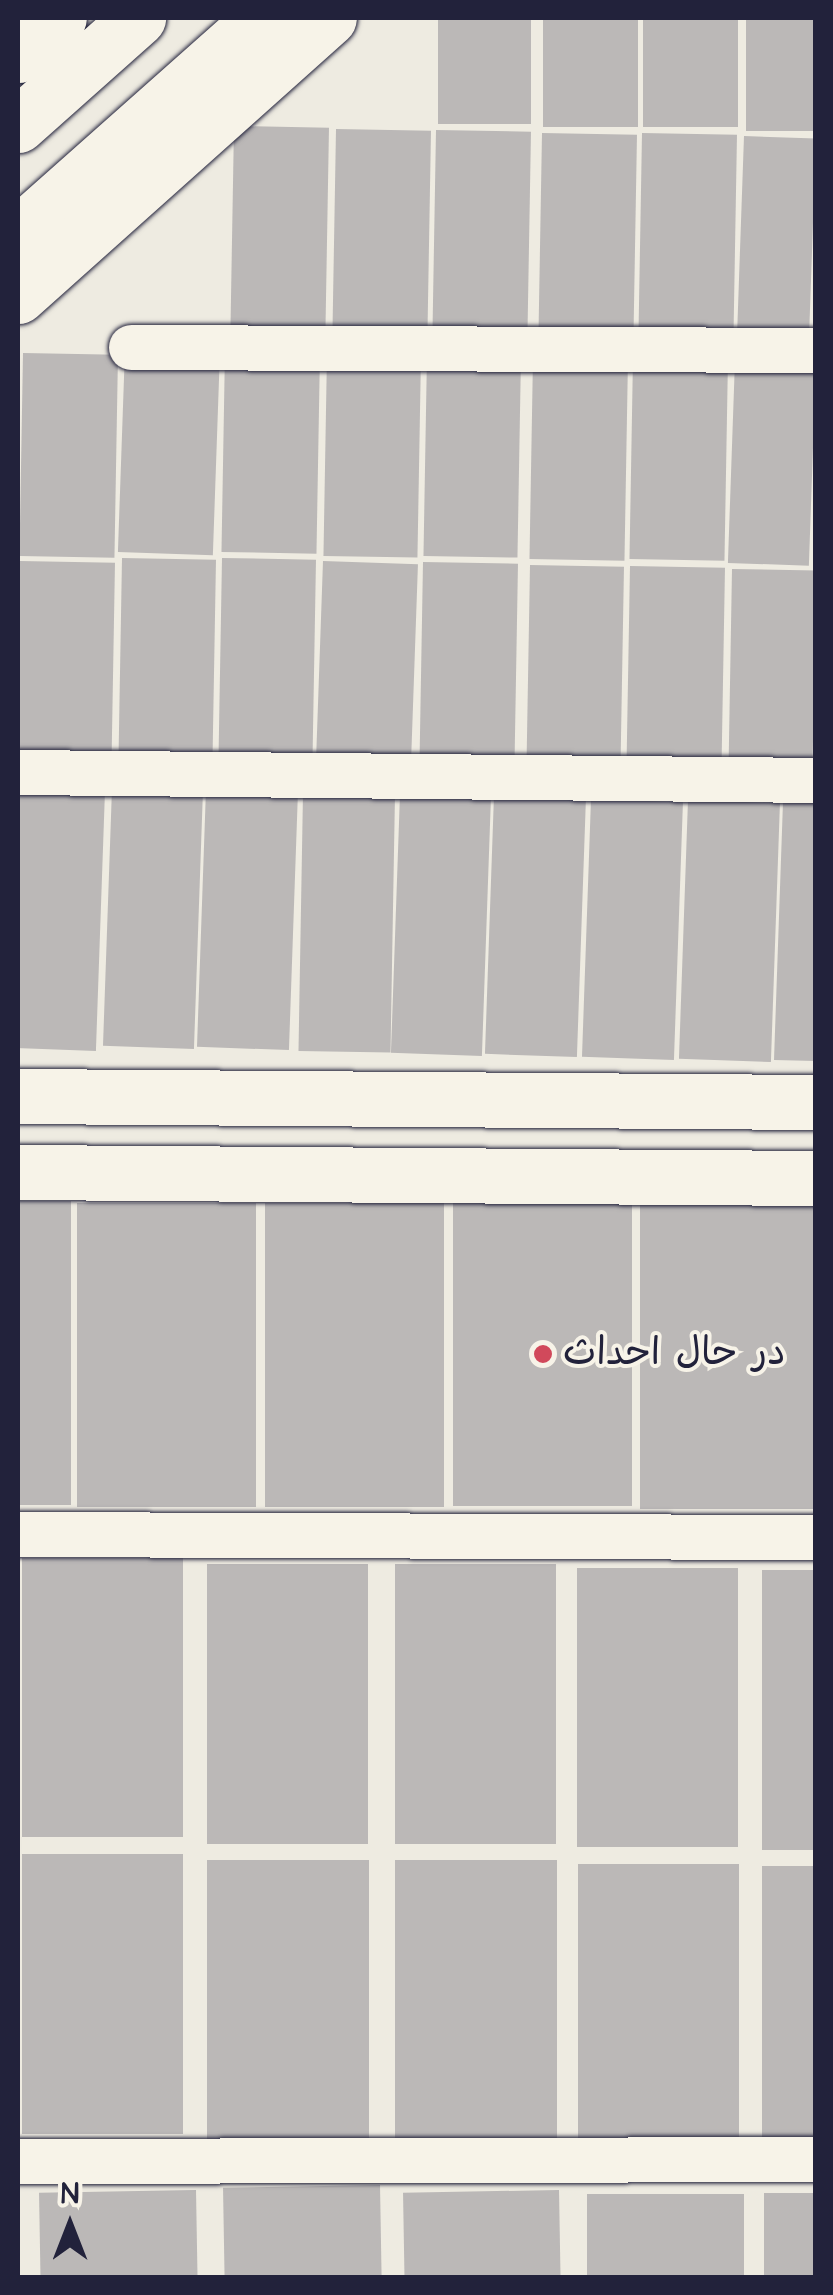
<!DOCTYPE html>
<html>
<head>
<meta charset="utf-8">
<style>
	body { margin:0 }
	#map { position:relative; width:833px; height:2295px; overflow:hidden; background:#eeebe1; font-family:"Architects Daughter","Playpen Sans Arabic",sans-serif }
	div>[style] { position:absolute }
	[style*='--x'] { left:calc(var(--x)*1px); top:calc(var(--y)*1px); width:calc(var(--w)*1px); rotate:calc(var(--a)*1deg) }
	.building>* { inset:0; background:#bbb8b7; transform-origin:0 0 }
	.roads { filter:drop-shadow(0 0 2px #22223b) drop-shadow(0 0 2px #22223b) }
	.street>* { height:45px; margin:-22.5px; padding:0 22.5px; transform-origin:22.5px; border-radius:22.5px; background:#f7f3e8 }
	.secondary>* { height:55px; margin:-27.5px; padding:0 27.5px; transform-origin:27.5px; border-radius:27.5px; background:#f7f3e8 }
	.dots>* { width:28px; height:28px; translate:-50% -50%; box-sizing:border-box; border:5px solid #f7f3e8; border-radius:50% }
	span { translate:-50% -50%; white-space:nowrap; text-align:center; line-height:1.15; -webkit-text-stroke:8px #f7f3e8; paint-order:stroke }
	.poi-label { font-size:38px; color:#22223b }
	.left { translate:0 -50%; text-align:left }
	.frame { position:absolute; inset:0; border:20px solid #22223b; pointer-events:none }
	.north { position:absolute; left:20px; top:2175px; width:100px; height:100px; -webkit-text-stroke:8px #f7f3e8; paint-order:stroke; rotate:0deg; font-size:28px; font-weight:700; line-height:40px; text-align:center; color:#22223b }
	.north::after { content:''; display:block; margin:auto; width:35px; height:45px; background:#22223b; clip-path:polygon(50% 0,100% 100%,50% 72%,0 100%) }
</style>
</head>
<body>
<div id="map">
	<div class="building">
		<div style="left:438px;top:18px;width:93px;height:106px"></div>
		<div style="left:543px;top:18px;width:95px;height:109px"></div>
		<div style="left:643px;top:18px;width:95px;height:109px"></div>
		<div style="left:746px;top:18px;width:70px;height:113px"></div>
		<div style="left:234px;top:126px;width:95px;height:202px;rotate:1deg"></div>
		<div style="left:336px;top:129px;width:95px;height:203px;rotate:1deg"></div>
		<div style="left:436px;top:130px;width:95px;height:202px;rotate:1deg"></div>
		<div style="left:542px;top:133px;width:95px;height:202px;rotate:1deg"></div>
		<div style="left:642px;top:133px;width:95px;height:202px;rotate:1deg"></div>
		<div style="left:744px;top:136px;width:72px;height:203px;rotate:2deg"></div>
		<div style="left:125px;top:349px;width:95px;height:203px;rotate:2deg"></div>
		<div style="left:225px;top:350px;width:95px;height:202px;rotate:1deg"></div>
		<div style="left:23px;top:353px;width:95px;height:203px;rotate:1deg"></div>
		<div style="left:327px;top:353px;width:94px;height:203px;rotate:1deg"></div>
		<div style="left:427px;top:354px;width:94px;height:202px;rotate:1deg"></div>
		<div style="left:533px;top:357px;width:95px;height:202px;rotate:1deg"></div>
		<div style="left:633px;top:357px;width:95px;height:202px;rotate:1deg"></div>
		<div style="left:735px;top:360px;width:81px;height:203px;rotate:2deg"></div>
		<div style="left:122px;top:558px;width:94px;height:202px;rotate:1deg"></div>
		<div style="left:222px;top:558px;width:94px;height:202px;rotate:1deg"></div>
		<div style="left:20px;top:561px;width:95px;height:203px;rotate:1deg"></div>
		<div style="left:323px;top:561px;width:95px;height:203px;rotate:2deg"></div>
		<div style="left:423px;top:562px;width:95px;height:203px;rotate:1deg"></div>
		<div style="left:530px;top:565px;width:94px;height:202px;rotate:1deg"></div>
		<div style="left:630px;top:566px;width:95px;height:202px;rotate:1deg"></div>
		<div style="left:732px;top:569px;width:84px;height:203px;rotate:1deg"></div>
		<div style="left:112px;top:788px;width:91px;height:258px;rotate:2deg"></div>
		<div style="left:18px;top:789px;width:87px;height:259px;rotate:2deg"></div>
		<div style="left:206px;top:789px;width:92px;height:258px;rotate:2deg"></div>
		<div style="left:303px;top:793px;width:92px;height:258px;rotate:1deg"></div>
		<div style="left:400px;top:794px;width:91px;height:259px;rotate:2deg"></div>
		<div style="left:494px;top:795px;width:92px;height:259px;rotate:2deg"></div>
		<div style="left:591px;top:799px;width:92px;height:258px;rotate:2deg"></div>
		<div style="left:688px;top:800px;width:92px;height:259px;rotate:2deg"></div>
		<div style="clip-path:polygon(783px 802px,816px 803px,816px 1061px,774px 1060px)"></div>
		<div style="left:18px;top:1201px;width:53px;height:304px"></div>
		<div style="left:453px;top:1202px;width:179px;height:304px"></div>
		<div style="left:77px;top:1203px;width:179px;height:304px"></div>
		<div style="left:265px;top:1203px;width:179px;height:304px"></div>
		<div style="left:640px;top:1205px;width:176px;height:304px"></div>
		<div style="left:22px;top:1558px;width:161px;height:279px"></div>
		<div style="left:207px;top:1564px;width:161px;height:280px"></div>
		<div style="left:395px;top:1564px;width:161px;height:280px"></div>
		<div style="left:577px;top:1568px;width:161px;height:279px"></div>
		<div style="left:762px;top:1570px;width:54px;height:280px"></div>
		<div style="left:22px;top:1854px;width:161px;height:280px"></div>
		<div style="left:207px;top:1860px;width:162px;height:280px"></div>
		<div style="left:395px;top:1860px;width:162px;height:280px"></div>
		<div style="left:578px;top:1864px;width:161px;height:279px"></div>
		<div style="left:762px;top:1866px;width:54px;height:280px"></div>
		<div style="left:380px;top:2185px;width:93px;height:157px;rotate:89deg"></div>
		<div style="left:196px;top:2190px;width:88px;height:157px;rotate:89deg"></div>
		<div style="left:559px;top:2190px;width:88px;height:156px;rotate:89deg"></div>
		<div style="left:764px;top:2193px;width:52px;height:85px"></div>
		<div style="left:744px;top:2194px;width:84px;height:157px;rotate:90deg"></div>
	</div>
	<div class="roads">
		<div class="street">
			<div style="--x:131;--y:347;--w:685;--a:0.25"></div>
			<div style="--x:18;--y:772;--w:798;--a:0.57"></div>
			<div style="--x:18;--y:1534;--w:798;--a:0.22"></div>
			<div style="--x:18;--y:2161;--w:798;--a:-0.14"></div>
		</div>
		<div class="secondary">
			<div style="--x:18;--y:55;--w:55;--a:-42.1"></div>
			<div style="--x:18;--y:125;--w:161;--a:-41.7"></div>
			<div style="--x:18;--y:234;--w:325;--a:-41.6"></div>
			<div style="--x:18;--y:296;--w:417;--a:-41.8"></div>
			<div style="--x:18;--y:1096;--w:798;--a:0.43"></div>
			<div style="--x:18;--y:1172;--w:798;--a:0.43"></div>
		</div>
	</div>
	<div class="dots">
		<div style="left:543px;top:1354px;background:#d1495b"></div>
	</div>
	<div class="poi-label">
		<span class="left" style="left:563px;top:1354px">در حال احداث</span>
	</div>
	<div class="frame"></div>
	<div class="north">N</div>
</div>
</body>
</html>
